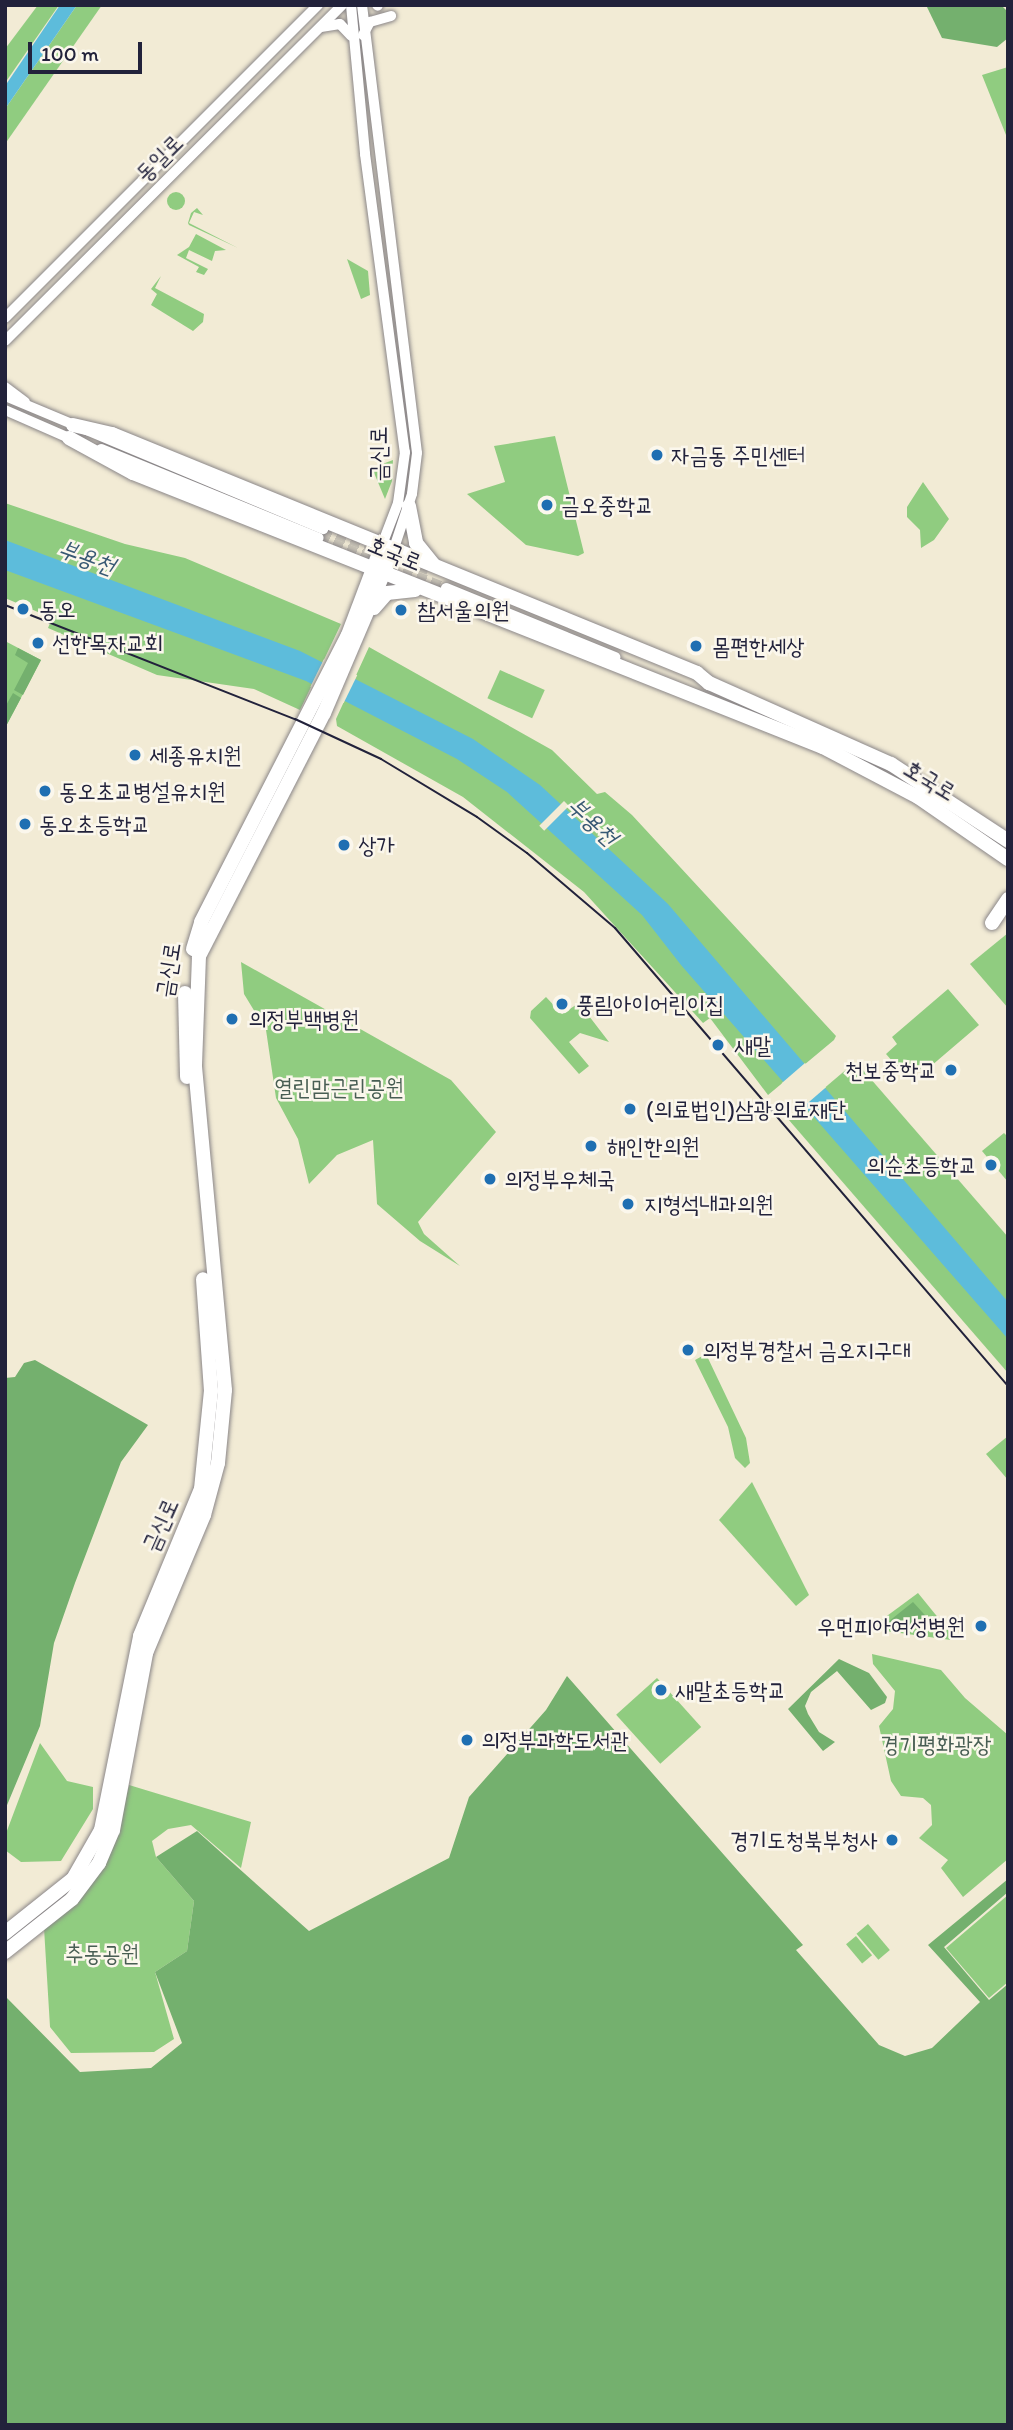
<!DOCTYPE html>
<html>
<head>
<meta charset="utf-8">
<style>
	body { margin:0 }
	#map { position:relative; width:1013px; height:2430px; overflow:hidden; background:#f2ebd5; font-family:Itim,"Poor Story",sans-serif }
	div>[style] { position:absolute }
	[style*='--x'] { left:calc(var(--x)*1px); top:calc(var(--y)*1px); width:calc(var(--w)*1px); rotate:calc(var(--a)*1deg) }
	.green>* { inset:0; background:#90cc80; transform-origin:0 0 }
	.round { border-radius:50% }
	.forest>* { inset:0; background:#74b06e }
	.water>* { inset:0; background:#5dbcdb }
	.pier>* { inset:0; background:#f2ebd5; transform-origin:0 0 }
	.tertiary-tunnel>* { height:10px; margin-top:-5px; transform-origin:0; background:repeating-linear-gradient(90deg,#c8c3b6 0 10px,transparent 0 15px) }
	.roads { filter:drop-shadow(0 0 2px #8a8688) drop-shadow(0 0 2px #8a8688) }
	.tertiary>* { height:10px; margin:-5px; padding:0 5px; transform-origin:5px; border-radius:5px; background:#fff }
	.primary>* { height:14px; margin:-7px; padding:0 7px; transform-origin:7px; border-radius:7px; background:#fff }
	.tram>* { height:2px; margin:-1px; padding:0 1px; transform-origin:1px; border-radius:1px; background:#22223b }
	.dots>* { width:19px; height:19px; translate:-50% -50%; box-sizing:border-box; border:4px solid #fbf7ec; border-radius:50% }
	span { translate:-50% -50%; white-space:nowrap; text-align:center; line-height:1.15; -webkit-text-stroke:5px #fbf7ec; paint-order:stroke }
	.street-label { font-size:23px; color:#22223b }
	.poi-label { font-size:23px; color:#22223b }
	.left { translate:0 -50%; text-align:left }
	.right { translate:-100% -50%; text-align:right }
	.park-label { font-size:23px; color:#485e53 }
	.water-label { font-size:24px; color:#375873; font-style:italic }
	.frame { position:absolute; inset:0; border:7px solid #22223b; pointer-events:none }
	.scale { position:absolute; left:28px; top:42px; width:114px; height:32px; box-sizing:border-box; border:4px solid #22223b; border-top:0; padding-left:9px; font-size:21px; line-height:24px; white-space:nowrap; color:#22223b; -webkit-text-stroke:5px #fbf7ec; paint-order:stroke }
</style>
</head>
<body>
<div id="map">
	<div class="green">
		<div style="clip-path:polygon(38px 5px,59px 5px,5px 83px,5px 49px)"></div>
		<div style="clip-path:polygon(77px 5px,102px 5px,5px 144px,5px 109px)"></div>
		<div style="clip-path:polygon(1008px 67px,1008px 140px,982px 75px)"></div>
		<div class="round" style="left:167px;top:192px;width:18px;height:18px"></div>
		<div style="clip-path:polygon(197px 208px,203px 215px,194px 212px,189px 223px,238px 248px,189px 225px,188px 223px,191px 213px)"></div>
		<div style="clip-path:polygon(196px 234px,226px 250px,215px 251px,212px 261px,189px 250px,186px 258px,208px 269px,204px 275px,196px 272px,199px 267px,177px 255px,189px 247px)"></div>
		<div style="clip-path:polygon(347px 259px,368px 271px,370px 295px,361px 299px)"></div>
		<div style="clip-path:polygon(161px 276px,155px 288px,204px 314px,203px 322px,193px 331px,151px 305px,157px 294px,151px 289px)"></div>
		<div style="clip-path:polygon(555px 436px,584px 553px,578px 556px,526px 545px,467px 494px,505px 482px,494px 446px)"></div>
		<div style="clip-path:polygon(393px 460px,392px 481px,385px 499px,372px 468px)"></div>
		<div style="clip-path:polygon(923px 482px,949px 519px,934px 540px,921px 548px,920px 530px,907px 517px,907px 507px)"></div>
		<div style="clip-path:polygon(5px 503px,125px 544px,185px 558px,341px 624px,300px 710px,254px 689px,157px 675px,48px 628px,52px 618px,5px 598px)"></div>
		<div style="clip-path:polygon(5px 641px,41px 660px,5px 728px)"></div>
		<div style="clip-path:polygon(369px 647px,552px 750px,597px 794px,605px 792px,632px 815px,836px 1036px,834px 1040px,768px 1095px,710px 1018px,703px 1023px,584px 892px,463px 797px,337px 726px,336px 719px)"></div>
		<div style="left:500px;top:670px;width:49px;height:31px;rotate:24deg"></div>
		<div style="clip-path:polygon(1008px 933px,1008px 1008px,970px 964px)"></div>
		<div style="clip-path:polygon(241px 962px,451px 1080px,496px 1132px,418px 1222px,424px 1234px,460px 1266px,420px 1241px,377px 1204px,373px 1140px,337px 1155px,309px 1184px,298px 1139px,276px 1098px,266px 1030px,244px 994px)"></div>
		<div style="clip-path:polygon(948px 989px,979px 1025px,924px 1072px,919px 1068px,907px 1078px,886px 1054px,897px 1044px,892px 1037px)"></div>
		<div style="clip-path:polygon(546px 997px,562px 1014px,579px 1003px,609px 1042px,580px 1033px,569px 1042px,589px 1066px,579px 1074px,530px 1018px,531px 1011px)"></div>
		<div style="clip-path:polygon(848px 1068px,863px 1070px,1008px 1237px,1008px 1373px,788px 1119px)"></div>
		<div style="clip-path:polygon(1004px 1133px,1008px 1137px,1008px 1182px,982px 1151px)"></div>
		<div style="clip-path:polygon(706px 1354px,746px 1438px,750px 1463px,745px 1468px,735px 1458px,728px 1427px,695px 1360px)"></div>
		<div style="clip-path:polygon(1008px 1436px,1008px 1480px,986px 1454px)"></div>
		<div style="clip-path:polygon(752px 1482px,809px 1595px,796px 1606px,719px 1520px)"></div>
		<div style="clip-path:polygon(918px 1593px,953px 1636px,951px 1640px,878px 1630px,876px 1624px)"></div>
		<div style="clip-path:polygon(872px 1654px,941px 1670px,965px 1698px,1008px 1735px,1008px 1859px,963px 1897px,941px 1868px,948px 1860px,919px 1838px,932px 1825px,931px 1805px,923px 1798px,901px 1796px,891px 1781px,879px 1726px,893px 1709px,895px 1691px,873px 1664px)"></div>
		<div style="left:657px;top:1678px;width:66px;height:55px;rotate:48deg"></div>
		<div style="clip-path:polygon(40px 1743px,67px 1781px,93px 1787px,93px 1809px,61px 1861px,21px 1862px,5px 1850px,5px 1836px)"></div>
		<div style="clip-path:polygon(129px 1785px,251px 1822px,241px 1868px,191px 1825px,168px 1829px,152px 1841px,156px 1857px,194px 1901px,187px 1951px,155px 1972px,174px 2039px,154px 2052px,71px 2053px,50px 2027px,44px 1928px,119px 1828px)"></div>
		<div style="clip-path:polygon(1008px 1895px,1008px 1982px,989px 1998px,946px 1948px)"></div>
		<div style="left:868px;top:1924px;width:34px;height:15px;rotate:50deg"></div>
		<div style="left:856px;top:1936px;width:25px;height:13px;rotate:50deg"></div>
	</div>
	<div class="forest">
		<div style="clip-path:polygon(926px 5px,1001px 5px,1008px 12px,1008px 38px,997px 47px,942px 38px)"></div>
		<div style="clip-path:polygon(18px 648px,41px 660px,23px 695px,14px 690px,28px 663px,15px 655px)"></div>
		<div style="clip-path:polygon(13px 693px,21px 698px,5px 728px,5px 707px)"></div>
		<div style="clip-path:polygon(35px 1360px,148px 1425px,121px 1462px,75px 1583px,54px 1643px,40px 1726px,5px 1810px,5px 1378px,15px 1377px,24px 1363px)"></div>
		<div style="clip-path:polygon(913px 1602px,934px 1625px,937px 1631px,888px 1622px)"></div>
		<div style="clip-path:polygon(839px 1659px,869px 1673px,887px 1697px,885px 1703px,871px 1710px,837px 1671px,811px 1692px,805px 1706px,808px 1714px,819px 1732px,835px 1742px,823px 1751px,788px 1709px)"></div>
		<div style="clip-path:polygon(567px 1676px,803px 1945px,796px 1950px,879px 2045px,905px 2056px,932px 2048px,980px 2002px,928px 1945px,1008px 1879px,1008px 1892px,944px 1947px,989px 2000px,1008px 1984px,1008px 2425px,5px 2425px,5px 1996px,80px 2072px,151px 2068px,182px 2043px,155px 1972px,187px 1951px,194px 1901px,156px 1857px,197px 1831px,309px 1931px,449px 1858px,469px 1797px,546px 1710px)"></div>
	</div>
	<div class="water">
		<div style="clip-path:polygon(60px 5px,77px 5px,5px 109px,5px 86px)"></div>
		<div style="clip-path:polygon(5px 540px,300px 651px,473px 739px,540px 785px,668px 904px,1008px 1302px,1008px 1339px,681px 965px,642px 915px,507px 792px,457px 759px,306px 681px,5px 570px)"></div>
	</div>
	<div class="pier">
		<div style="left:324px;top:659px;width:37px;height:31px;rotate:26deg"></div>
		<div style="left:564px;top:801px;width:7px;height:35px;rotate:45deg"></div>
		<div style="left:805px;top:1063px;width:32px;height:31px;rotate:49deg"></div>
	</div>
	<div class="tertiary-tunnel">
		<div style="--x:323;--y:529;--w:113;--a:21.3"></div>
		<div style="--x:319;--y:538;--w:136;--a:21.5"></div>
	</div>
	<div class="roads">
		<div class="tertiary">
			<div style="--x:351;--y:5;--w:150;--a:84.6"></div>
			<div style="--x:365;--y:154;--w:301;--a:82.4"></div>
			<div style="--x:405;--y:452;--w:51;--a:97.8"></div>
			<div style="--x:398;--y:503;--w:45;--a:110.9"></div>
			<div style="--x:362;--y:5;--w:451;--a:83"></div>
			<div style="--x:417;--y:453;--w:41;--a:97"></div>
			<div style="--x:412;--y:494;--w:60;--a:108.4"></div>
			<div style="--x:377;--y:5;--w:1;--a:45"></div>
			<div style="--x:321;--y:27;--w:19;--a:-9"></div>
			<div style="--x:340;--y:24;--w:16;--a:47"></div>
			<div style="--x:363;--y:35;--w:15;--a:-62"></div>
			<div style="--x:370;--y:22;--w:22;--a:-16"></div>
			<div style="--x:5;--y:318;--w:443;--a:-45"></div>
			<div style="--x:5;--y:341;--w:476;--a:-44.9"></div>
			<div style="--x:5;--y:387;--w:25;--a:37"></div>
			<div style="--x:5;--y:396;--w:345;--a:22.7"></div>
			<div style="--x:5;--y:410;--w:77;--a:23.6"></div>
			<div style="--x:101;--y:449;--w:235;--a:22.2"></div>
			<div style="--x:446;--y:588;--w:183;--a:22.2"></div>
		</div>
		<div class="primary">
			<div style="--x:73;--y:425;--w:40;--a:13"></div>
			<div style="--x:112;--y:434;--w:632;--a:22.22"></div>
			<div style="--x:697;--y:673;--w:16;--a:40"></div>
			<div style="--x:709;--y:683;--w:199;--a:24"></div>
			<div style="--x:891;--y:764;--w:140;--a:33.3"></div>
			<div style="--x:69;--y:438;--w:73;--a:28.7"></div>
			<div style="--x:133;--y:473;--w:742;--a:21.66"></div>
			<div style="--x:823;--y:747;--w:107;--a:27.8"></div>
			<div style="--x:918;--y:797;--w:109;--a:34.6"></div>
			<div style="--x:409;--y:506;--w:38;--a:79"></div>
			<div style="--x:416;--y:543;--w:27;--a:51"></div>
			<div style="--x:374;--y:608;--w:20;--a:-49"></div>
			<div style="--x:387;--y:593;--w:28;--a:-6"></div>
			<div style="--x:992;--y:923;--w:29;--a:-56"></div>
			<div style="--x:193;--y:949;--w:28;--a:-73"></div>
			<div style="--x:201;--y:922;--w:322;--a:-62.9"></div>
			<div style="--x:348;--y:635;--w:96;--a:-69.3"></div>
			<div style="--x:185;--y:993;--w:84;--a:88.6"></div>
			<div style="--x:5;--y:1933;--w:87;--a:-38.5"></div>
			<div style="--x:73;--y:1879;--w:56;--a:-60.3"></div>
			<div style="--x:101;--y:1830;--w:198;--a:-78.6"></div>
			<div style="--x:140;--y:1636;--w:159;--a:-67.5"></div>
			<div style="--x:201;--y:1489;--w:99;--a:-84.2"></div>
			<div style="--x:211;--y:1391;--w:112;--a:-94.1"></div>
			<div style="--x:5;--y:1952;--w:85;--a:-38.3"></div>
			<div style="--x:72;--y:1899;--w:45;--a:-53.1"></div>
			<div style="--x:99;--y:1863;--w:36;--a:-67"></div>
			<div style="--x:113;--y:1830;--w:180;--a:-79.4"></div>
			<div style="--x:146;--y:1653;--w:150;--a:-67.2"></div>
			<div style="--x:204;--y:1515;--w:54;--a:-74.9"></div>
			<div style="--x:218;--y:1463;--w:73;--a:-84.5"></div>
			<div style="--x:225;--y:1390;--w:326;--a:-95.3"></div>
			<div style="--x:195;--y:1065;--w:109;--a:-87.9"></div>
			<div style="--x:199;--y:956;--w:273;--a:-62.8"></div>
			<div style="--x:324;--y:713;--w:176;--a:-66.9"></div>
		</div>
	</div>
	<div class="tram">
		<div style="--x:5;--y:605;--w:312;--a:21.5"></div>
		<div style="--x:295;--y:719;--w:95;--a:24.9"></div>
		<div style="--x:381;--y:759;--w:112;--a:31.1"></div>
		<div style="--x:477;--y:817;--w:62;--a:35.8"></div>
		<div style="--x:527;--y:853;--w:116;--a:40.4"></div>
		<div style="--x:615;--y:928;--w:604;--a:49.37"></div>
	</div>
	<div class="dots">
		<div style="left:657px;top:455px;background:#1f6fb2"></div>
		<div style="left:547px;top:505px;background:#1f6fb2"></div>
		<div style="left:23px;top:609px;background:#1f6fb2"></div>
		<div style="left:401px;top:610px;background:#1f6fb2"></div>
		<div style="left:38px;top:643px;background:#1f6fb2"></div>
		<div style="left:696px;top:646px;background:#1f6fb2"></div>
		<div style="left:135px;top:755px;background:#1f6fb2"></div>
		<div style="left:45px;top:791px;background:#1f6fb2"></div>
		<div style="left:25px;top:824px;background:#1f6fb2"></div>
		<div style="left:344px;top:845px;background:#1f6fb2"></div>
		<div style="left:562px;top:1004px;background:#1f6fb2"></div>
		<div style="left:232px;top:1019px;background:#1f6fb2"></div>
		<div style="left:718px;top:1045px;background:#1f6fb2"></div>
		<div style="left:951px;top:1070px;background:#1f6fb2"></div>
		<div style="left:630px;top:1109px;background:#1f6fb2"></div>
		<div style="left:591px;top:1146px;background:#1f6fb2"></div>
		<div style="left:991px;top:1165px;background:#1f6fb2"></div>
		<div style="left:490px;top:1179px;background:#1f6fb2"></div>
		<div style="left:628px;top:1204px;background:#1f6fb2"></div>
		<div style="left:688px;top:1350px;background:#1f6fb2"></div>
		<div style="left:981px;top:1626px;background:#1f6fb2"></div>
		<div style="left:661px;top:1690px;background:#1f6fb2"></div>
		<div style="left:467px;top:1740px;background:#1f6fb2"></div>
		<div style="left:892px;top:1840px;background:#1f6fb2"></div>
	</div>
	<div class="street-label">
		<span style="left:159px;top:158px;rotate:-45deg">동일로</span>
		<span style="left:378px;top:454px;rotate:-90deg">금신로</span>
		<span style="left:395px;top:553px;rotate:22deg">호국로</span>
		<span style="left:930px;top:780px;rotate:31deg">호국로</span>
		<span style="left:168px;top:970px;rotate:-81deg">금신로</span>
		<span style="left:160px;top:1525px;rotate:-66deg">금신로</span>
	</div>
	<div class="poi-label">
		<span class="left" style="left:671px;top:455px">자금동 주민센터</span>
		<span class="left" style="left:561px;top:505px">금오중학교</span>
		<span class="left" style="left:39px;top:609px">동오</span>
		<span class="left" style="left:417px;top:610px">참서울의원</span>
		<span class="left" style="left:52px;top:643px">선한목자교회</span>
		<span class="left" style="left:712px;top:646px">몸편한세상</span>
		<span class="left" style="left:149px;top:755px">세종유치원</span>
		<span class="left" style="left:59px;top:791px">동오초교병설유치원</span>
		<span class="left" style="left:39px;top:824px">동오초등학교</span>
		<span class="left" style="left:358px;top:845px">상가</span>
		<span class="left" style="left:576px;top:1004px">풍림아이어린이집</span>
		<span class="left" style="left:248px;top:1019px">의정부백병원</span>
		<span class="left" style="left:734px;top:1045px">새말</span>
		<span class="right" style="left:937px;top:1070px">천보중학교</span>
		<span class="left" style="left:646px;top:1109px">(의료법인)삼광의료재단</span>
		<span class="left" style="left:607px;top:1146px">해인한의원</span>
		<span class="right" style="left:977px;top:1165px">의순초등학교</span>
		<span class="left" style="left:504px;top:1179px">의정부우체국</span>
		<span class="left" style="left:644px;top:1204px">지형석내과의원</span>
		<span class="left" style="left:702px;top:1350px">의정부경찰서 금오지구대</span>
		<span class="right" style="left:965px;top:1626px">우먼피아여성병원</span>
		<span class="left" style="left:675px;top:1690px">새말초등학교</span>
		<span class="left" style="left:481px;top:1740px">의정부과학도서관</span>
		<span class="right" style="left:878px;top:1840px">경기도청북부청사</span>
	</div>
	<div class="park-label">
		<span style="left:339px;top:1087px">열린맘근린공원</span>
		<span style="left:936px;top:1744px">경기평화광장</span>
		<span style="left:102px;top:1953px">추동공원</span>
	</div>
	<div class="water-label">
		<span style="left:87px;top:557px;rotate:20deg">부용천</span>
		<span style="left:593px;top:821px;rotate:43deg">부용천</span>
	</div>
	<div class="frame"></div>
	<div class="scale">100 m</div>
</div>
</body>
</html>
